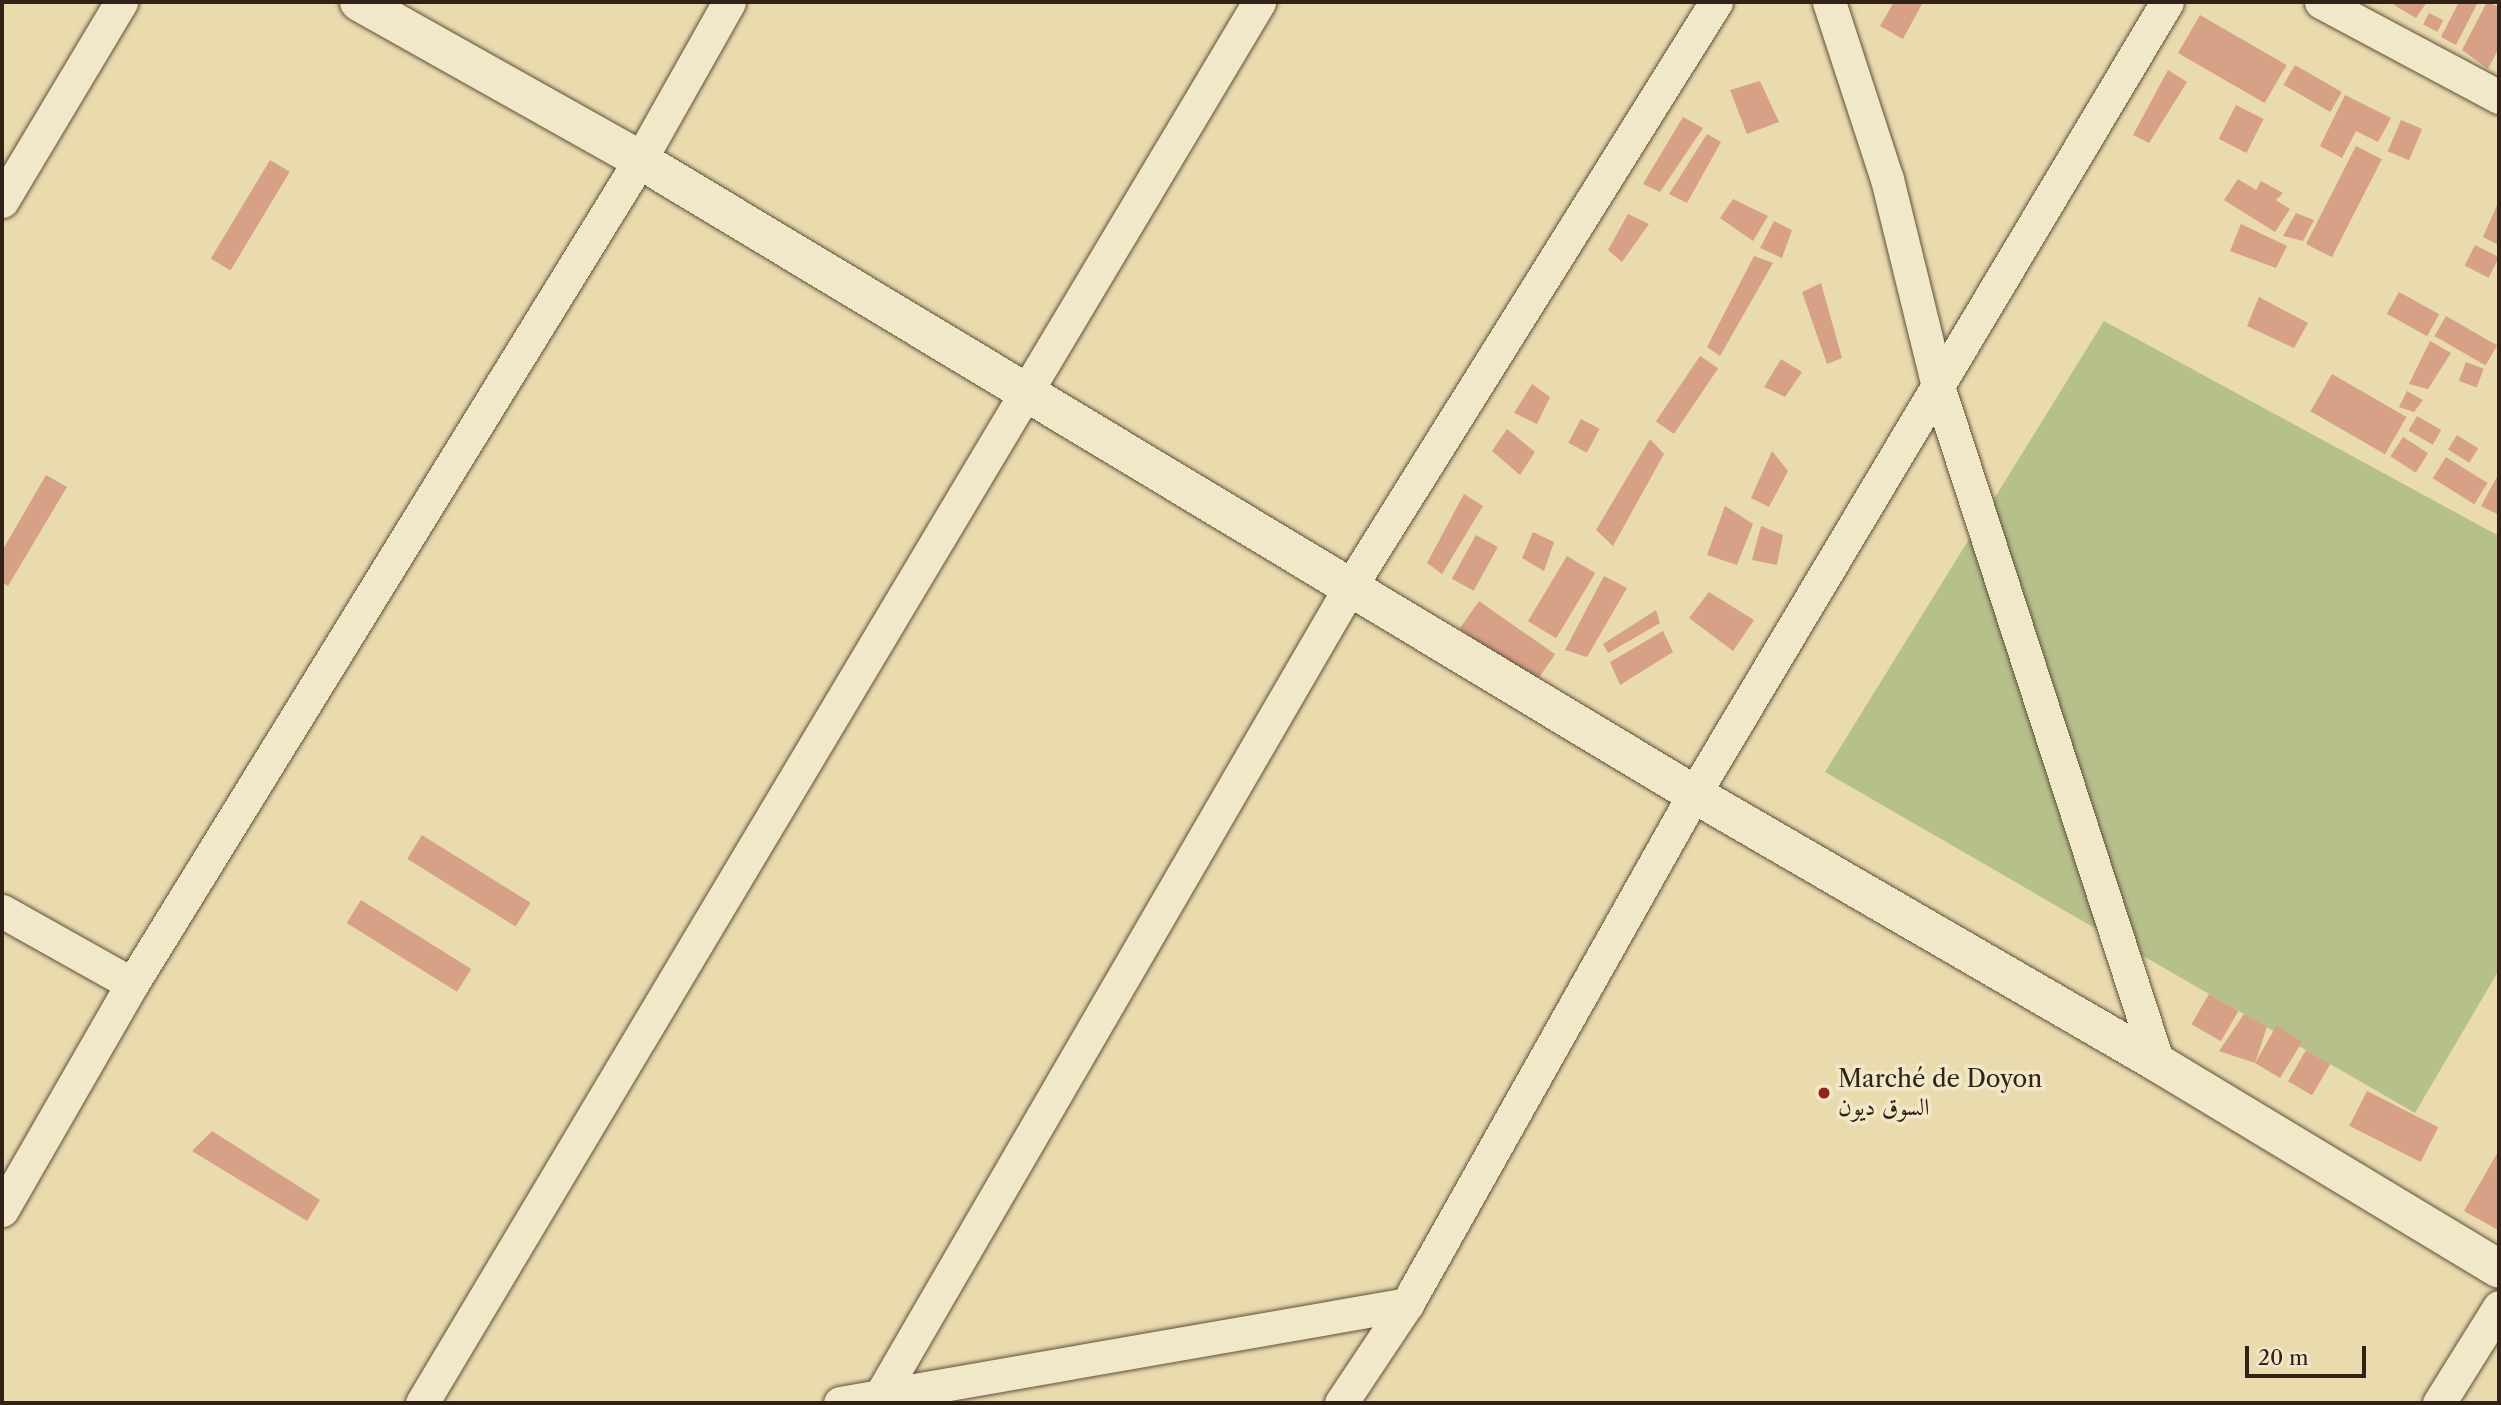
<!DOCTYPE html>
<html>
<head>
<meta charset="utf-8">
<style>
	body { margin:0 }
	#map { position:relative; width:2501px; height:1405px; overflow:hidden; background:#eadbae; font-family:"Libre Caslon Text",Amiri,serif }
	div>[style] { position:absolute }
	[style*='--x'] { left:calc(var(--x)*1px); top:calc(var(--y)*1px); width:calc(var(--w)*1px); rotate:calc(var(--a)*1deg) }
	.green>* { inset:0; background:#b6c08b }
	.building>* { inset:0; background:#d6a187; transform-origin:0 0 }
	.roads { filter:drop-shadow(0 0 2px #60503c) drop-shadow(0 0 2px #60503c) }
	.street>* { height:33px; margin:-16.5px; padding:0 16.5px; transform-origin:16.5px; border-radius:16.5px; background:#f1e8ca }
	.secondary>* { height:38px; margin:-19px; padding:0 19px; transform-origin:19px; border-radius:19px; background:#f1e8ca }
	.dots>* { width:19px; height:19px; translate:-50% -50%; box-sizing:border-box; border:4px solid #f1e8ca; border-radius:50% }
	span { translate:-50% -50%; white-space:nowrap; text-align:center; line-height:1.15; -webkit-text-stroke:7px #f1e8ca; paint-order:stroke }
	.poi-label { font-size:24px; color:#322216 }
	.left { translate:0 -50%; text-align:left }
	.frame { position:absolute; inset:0; border:4px solid #322216; pointer-events:none }
	.scale { position:absolute; left:2245px; top:1346px; width:121px; height:32px; box-sizing:border-box; border:4px solid #322216; border-top:0; padding-left:9px; font-size:21px; line-height:24px; white-space:nowrap; color:#322216; -webkit-text-stroke:5px #f1e8ca; paint-order:stroke }
</style>
</head>
<body>
<div id="map">
	<div class="green">
		<div style="clip-path:polygon(2104px 321px,2499px 536px,2499px 970px,2415px 1113px,1825px 772px)"></div>
	</div>
	<div class="building">
		<div style="clip-path:polygon(1894px 2px,1923px 2px,1903px 39px,1880px 26px)"></div>
		<div style="clip-path:polygon(2396px 2px,2427px 2px,2416px 18px,2394px 5px)"></div>
		<div style="clip-path:polygon(2459px 2px,2478px 2px,2456px 45px,2441px 37px)"></div>
		<div style="clip-path:polygon(2487px 2px,2499px 7px,2499px 48px,2488px 69px,2462px 50px)"></div>
		<div style="left:2429px;top:13px;width:16px;height:13px;rotate:27deg"></div>
		<div style="left:2200px;top:15px;width:100px;height:44px;rotate:30deg"></div>
		<div style="left:2295px;top:65px;width:54px;height:23px;rotate:30deg"></div>
		<div style="clip-path:polygon(2168px 70px,2187px 82px,2149px 143px,2133px 135px)"></div>
		<div style="clip-path:polygon(1760px 81px,1779px 122px,1747px 134px,1730px 90px)"></div>
		<div style="clip-path:polygon(2345px 95px,2391px 118px,2378px 142px,2356px 131px,2342px 158px,2320px 146px)"></div>
		<div style="left:2236px;top:105px;width:31px;height:38px;rotate:27deg"></div>
		<div style="clip-path:polygon(1683px 117px,1703px 128px,1660px 192px,1643px 184px)"></div>
		<div style="left:2401px;top:120px;width:23px;height:34px;rotate:23deg"></div>
		<div style="clip-path:polygon(1707px 134px,1721px 142px,1687px 203px,1669px 194px)"></div>
		<div style="left:2356px;top:146px;width:29px;height:110px;rotate:27deg"></div>
		<div style="left:270px;top:160px;width:23px;height:115px;rotate:31deg"></div>
		<div style="clip-path:polygon(2238px 179px,2256px 190px,2261px 181px,2283px 193px,2276px 200px,2290px 209px,2275px 232px,2224px 200px)"></div>
		<div style="clip-path:polygon(1733px 199px,1768px 216px,1753px 241px,1720px 218px)"></div>
		<div style="clip-path:polygon(2499px 201px,2499px 245px,2483px 237px)"></div>
		<div style="clip-path:polygon(2296px 213px,2314px 220px,2303px 241px,2283px 236px)"></div>
		<div style="clip-path:polygon(1628px 214px,1649px 224px,1622px 262px,1608px 250px)"></div>
		<div style="clip-path:polygon(1774px 221px,1792px 230px,1782px 258px,1760px 248px)"></div>
		<div style="clip-path:polygon(2241px 224px,2287px 246px,2276px 268px,2230px 251px)"></div>
		<div style="left:2475px;top:245px;width:27px;height:23px;rotate:27deg"></div>
		<div style="clip-path:polygon(1754px 256px,1773px 263px,1720px 356px,1707px 347px)"></div>
		<div style="clip-path:polygon(1821px 283px,1842px 358px,1827px 364px,1802px 292px)"></div>
		<div style="left:2399px;top:292px;width:46px;height:25px;rotate:29deg"></div>
		<div style="clip-path:polygon(2259px 297px,2308px 323px,2294px 348px,2247px 326px)"></div>
		<div style="left:2446px;top:316px;width:59px;height:23px;rotate:30deg"></div>
		<div style="clip-path:polygon(2430px 341px,2451px 353px,2428px 389px,2409px 384px)"></div>
		<div style="left:1700px;top:356px;width:22px;height:79px;rotate:34deg"></div>
		<div style="clip-path:polygon(1781px 359px,1802px 372px,1785px 397px,1764px 387px)"></div>
		<div style="left:2466px;top:362px;width:19px;height:20px;rotate:21deg"></div>
		<div style="left:2332px;top:374px;width:86px;height:43px;rotate:30deg"></div>
		<div style="clip-path:polygon(1532px 384px,1550px 397px,1537px 424px,1514px 413px)"></div>
		<div style="clip-path:polygon(2407px 391px,2423px 400px,2414px 412px,2399px 407px)"></div>
		<div style="left:2417px;top:416px;width:28px;height:17px;rotate:30deg"></div>
		<div style="left:1581px;top:419px;width:21px;height:27px;rotate:28deg"></div>
		<div style="clip-path:polygon(1507px 429px,1535px 452px,1520px 475px,1492px 451px)"></div>
		<div style="left:2457px;top:435px;width:25px;height:17px;rotate:32deg"></div>
		<div style="left:2403px;top:437px;width:30px;height:23px;rotate:33deg"></div>
		<div style="clip-path:polygon(1650px 439px,1664px 454px,1613px 546px,1596px 530px)"></div>
		<div style="clip-path:polygon(1772px 451px,1788px 471px,1769px 507px,1751px 498px)"></div>
		<div style="left:2446px;top:457px;width:49px;height:25px;rotate:32deg"></div>
		<div style="clip-path:polygon(2499px 473px,2499px 515px,2481px 506px)"></div>
		<div style="clip-path:polygon(46px 475px,67px 487px,8px 586px,2px 582px,2px 551px)"></div>
		<div style="clip-path:polygon(1464px 494px,1483px 506px,1442px 574px,1427px 563px)"></div>
		<div style="clip-path:polygon(1725px 506px,1753px 524px,1737px 565px,1707px 555px)"></div>
		<div style="clip-path:polygon(1761px 526px,1783px 535px,1777px 565px,1752px 560px)"></div>
		<div style="clip-path:polygon(1533px 532px,1554px 542px,1544px 571px,1522px 558px)"></div>
		<div style="left:1476px;top:535px;width:25px;height:50px;rotate:29deg"></div>
		<div style="left:1567px;top:556px;width:33px;height:76px;rotate:31deg"></div>
		<div style="clip-path:polygon(1604px 576px,1627px 588px,1587px 657px,1565px 650px)"></div>
		<div style="clip-path:polygon(1709px 592px,1754px 620px,1733px 651px,1689px 618px)"></div>
		<div style="left:1479px;top:601px;width:93px;height:34px;rotate:35deg"></div>
		<div style="clip-path:polygon(1656px 610px,1660px 623px,1608px 653px,1603px 644px)"></div>
		<div style="clip-path:polygon(1663px 631px,1673px 652px,1620px 685px,1610px 662px)"></div>
		<div style="left:422px;top:835px;width:128px;height:28px;rotate:32deg"></div>
		<div style="left:361px;top:900px;width:130px;height:27px;rotate:32deg"></div>
		<div style="left:2209px;top:994px;width:34px;height:35px;rotate:30deg"></div>
		<div style="clip-path:polygon(2244px 1014px,2267px 1027px,2255px 1063px,2277px 1025px,2302px 1042px,2280px 1078px,2255px 1063px,2219px 1051px)"></div>
		<div style="left:2306px;top:1050px;width:28px;height:36px;rotate:30deg"></div>
		<div style="left:2367px;top:1091px;width:80px;height:39px;rotate:27deg"></div>
		<div style="clip-path:polygon(212px 1131px,320px 1200px,307px 1221px,192px 1151px)"></div>
		<div style="clip-path:polygon(2499px 1150px,2499px 1227px,2498px 1230px,2464px 1211px)"></div>
	</div>
	<div class="roads">
		<div class="street">
			<div style="--x:1829;--y:2;--w:186;--a:71.9"></div>
			<div style="--x:1887;--y:179;--w:213;--a:76.2"></div>
			<div style="--x:1938;--y:386;--w:712;--a:72"></div>
			<div style="--x:2321;--y:2;--w:202;--a:28.1"></div>
			<div style="--x:2;--y:201;--w:232;--a:-59.1"></div>
			<div style="--x:2;--y:911;--w:149;--a:29.3"></div>
			<div style="--x:2;--y:1210;--w:261;--a:-60.1"></div>
			<div style="--x:132;--y:984;--w:968;--a:-58.35"></div>
			<div style="--x:640;--y:160;--w:181;--a:-60.6"></div>
			<div style="--x:422;--y:1403;--w:1632;--a:-59.14"></div>
			<div style="--x:840;--y:1403;--w:576;--a:-9.9"></div>
			<div style="--x:876;--y:1403;--w:944;--a:-59.85"></div>
			<div style="--x:1350;--y:587;--w:690;--a:-57.97"></div>
			<div style="--x:1341;--y:1403;--w:119;--a:-56.3"></div>
			<div style="--x:1407;--y:1304;--w:585;--a:-60.63"></div>
			<div style="--x:1694;--y:794;--w:922;--a:-59.15"></div>
			<div style="--x:2439;--y:1403;--w:113;--a:-58"></div>
		</div>
		<div class="secondary">
			<div style="--x:359;--y:2;--w:322;--a:29.3"></div>
			<div style="--x:640;--y:160;--w:1230;--a:31.03"></div>
			<div style="--x:1694;--y:794;--w:536;--a:30.1"></div>
			<div style="--x:2158;--y:1063;--w:398;--a:31.1"></div>
		</div>
	</div>
	<div class="dots">
		<div style="left:1824px;top:1093px;background:#8f2418"></div>
	</div>
	<div class="poi-label">
		<span class="left" style="left:1838px;top:1093px">Marché de Doyon<br>السوق ديون</span>
	</div>
	<div class="frame"></div>
	<div class="scale">20 m</div>
</div>
</body>
</html>
